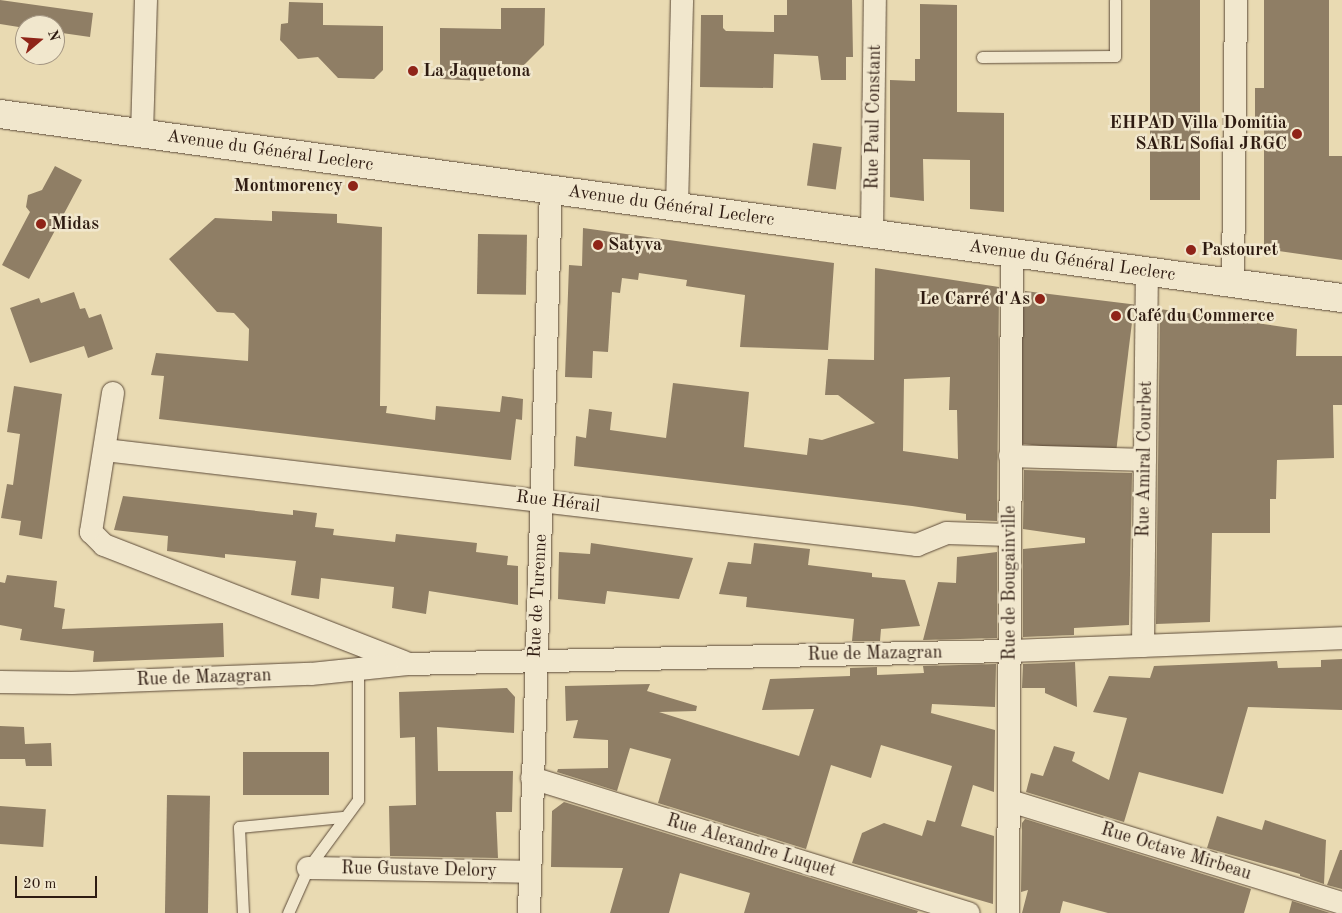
<!DOCTYPE html>
<html>
<head>
<meta charset="utf-8">
<style>
	body { margin:0 }
	#map { position:relative; width:1342px; height:913px; overflow:hidden; background:#e9dab2; font-family:"Old Standard TT",serif }
	div>[style] { position:absolute }
	[style*='--x'] { left:calc(var(--x)*1px); top:calc(var(--y)*1px); width:calc(var(--w)*1px); rotate:calc(var(--a)*1deg) }
	.building>* { inset:0; background:#8f7e65; transform-origin:0 0 }
	.roads { filter:drop-shadow(0 0 1px #5d4b39) drop-shadow(0 0 1px #5d4b39) }
	.lane>* { height:11px; margin:-5.5px; padding:0 5.5px; transform-origin:5.5px; border-radius:5.5px; background:#f1e7cd }
	.street>* { height:22px; margin:-11px; padding:0 11px; transform-origin:11px; border-radius:11px; background:#f1e7cd }
	.secondary>* { height:28px; margin:-14px; padding:0 14px; transform-origin:14px; border-radius:14px; background:#f1e7cd }
	.dots>* { width:14px; height:14px; translate:-50% -50%; box-sizing:border-box; border:2px solid #f1e7cd; border-radius:50% }
	span { translate:-50% -50%; white-space:nowrap; text-align:center; line-height:1.15; -webkit-text-stroke:5px #f1e7cd; paint-order:stroke }
	.poi-label { font-size:18px; color:#2e1b11; font-weight:700 }
	.left { translate:0 -50%; text-align:left }
	.right { translate:-100% -50%; text-align:right }
	.street-label { font-size:18px; color:#2e1b11 }
	.north { position:absolute; left:15px; top:15px; width:50px; height:50px; box-sizing:border-box; background:#f1e7cd; border:1px solid #a39582; border-radius:50%; rotate:72deg; font-size:14px; font-weight:700; line-height:20px; text-align:center; color:#2e1b11 }
	.north::after { content:''; display:block; margin:auto; width:18px; height:22px; background:#8f2418; clip-path:polygon(50% 0,100% 100%,50% 72%,0 100%) }
	.scale { position:absolute; left:15px; top:876px; width:82px; height:22px; box-sizing:border-box; border:2px solid #2e1b11; border-top:0; padding-left:6px; font-size:15px; line-height:18px; white-space:nowrap; color:#2e1b11; -webkit-text-stroke:4px #f1e7cd; paint-order:stroke }
</style>
</head>
<body>
<div id="map">
	<div class="building">
		<div style="clip-path:polygon(0 0,93px 13px,90px 37px,55px 32px,55px 25px,25px 25px,25px 28px,0 24px)"></div>
		<div style="clip-path:polygon(787px 0,852px 0,853px 57px,846px 57px,846px 80px,821px 80px,818px 56px,774px 54px,773px 88px,700px 87px,701px 15px,723px 15px,723px 28px,726px 31px,774px 32px,774px 15px,787px 15px)"></div>
		<div style="left:1150px;top:0;width:50px;height:200px"></div>
		<div style="clip-path:polygon(1264px 0,1329px 0,1329px 156px,1342px 156px,1342px 260px,1264px 249px,1264px 123px,1255px 123px,1255px 88px,1264px 88px)"></div>
		<div style="clip-path:polygon(289px 2px,323px 3px,323px 25px,383px 26px,383px 70px,374px 79px,338px 78px,318px 57px,298px 59px,280px 40px,281px 24px,288px 23px)"></div>
		<div style="clip-path:polygon(920px 4px,957px 5px,957px 112px,1004px 113px,1004px 212px,970px 209px,970px 160px,923px 159px,924px 201px,890px 197px,890px 80px,915px 81px,915px 59px,920px 59px)"></div>
		<div style="clip-path:polygon(501px 8px,545px 8px,544px 45px,524px 65px,500px 64px,483px 81px,440px 79px,440px 28px,501px 29px)"></div>
		<div style="left:813px;top:143px;width:29px;height:43px;rotate:8deg"></div>
		<div style="clip-path:polygon(55px 166px,82px 180px,29px 279px,2px 265px,30px 212px,26px 207px,28px 195px,42px 190px)"></div>
		<div style="clip-path:polygon(272px 211px,337px 214px,337px 223px,382px 227px,380px 406px,387px 406px,386px 413px,435px 420px,436px 406px,500px 412px,502px 396px,523px 399px,522px 420px,516px 419px,511px 460px,159px 419px,164px 376px,151px 375px,156px 353px,248px 361px,249px 329px,234px 313px,217px 312px,169px 259px,215px 218px,272px 221px)"></div>
		<div style="clip-path:polygon(583px 228px,834px 263px,828px 350px,740px 347px,745px 295px,686px 286px,687px 280px,639px 273px,638px 280px,622px 278px,620px 293px,612px 292px,608px 352px,593px 351px,592px 378px,565px 377px,569px 265px,582px 266px)"></div>
		<div style="left:478px;top:234px;width:49px;height:60px;rotate:1deg"></div>
		<div style="clip-path:polygon(evenodd,875px 268px,999px 287px,997px 521px,966px 520px,966px 514px,912px 506px,574px 466px,576px 436px,586px 438px,589px 409px,612px 412px,610px 430px,666px 438px,673px 383px,749px 392px,744px 447px,807px 455px,809px 438px,822px 440px,875px 423px,838px 395px,825px 395px,828px 359px,874px 360px,875px 268px,950px 377px,949px 410px,957px 410px,958px 459px,903px 451px,904px 379px,950px 377px)"></div>
		<div style="left:1025px;top:291px;width:110px;height:152px;rotate:7deg"></div>
		<div style="clip-path:polygon(74px 292px,80px 309px,85px 308px,89px 318px,101px 314px,113px 349px,88px 358px,84px 346px,30px 363px,10px 308px,39px 298px,41px 303px)"></div>
		<div style="clip-path:polygon(1160px 309px,1297px 329px,1296px 356px,1342px 356px,1342px 405px,1333px 405px,1334px 458px,1277px 460px,1276px 499px,1270px 499px,1270px 533px,1212px 533px,1210px 622px,1156px 624px)"></div>
		<div style="clip-path:polygon(14px 386px,62px 394px,42px 539px,19px 535px,21px 521px,1px 518px,7px 484px,13px 485px,20px 434px,7px 432px)"></div>
		<div style="clip-path:polygon(1024px 470px,1132px 473px,1129px 625px,1074px 628px,1074px 635px,1023px 637px,1023px 549px,1085px 543px,1085px 538px,1023px 529px)"></div>
		<div style="clip-path:polygon(123px 496px,293px 515px,293px 510px,317px 513px,315px 527px,334px 529px,333px 535px,395px 542px,396px 534px,477px 543px,476px 552px,508px 556px,507px 565px,518px 566px,518px 605px,429px 591px,426px 614px,392px 608px,394px 587px,321px 578px,319px 599px,291px 595px,296px 561px,225px 554px,225px 558px,167px 551px,168px 536px,114px 530px)"></div>
		<div style="clip-path:polygon(591px 543px,693px 558px,679px 599px,607px 591px,605px 604px,558px 599px,559px 552px,590px 554px)"></div>
		<div style="clip-path:polygon(754px 543px,810px 549px,808px 565px,872px 573px,872px 577px,905px 580px,920px 626px,881px 629px,880px 641px,852px 641px,854px 619px,746px 607px,747px 597px,719px 594px,728px 562px,751px 564px)"></div>
		<div style="clip-path:polygon(997px 552px,997px 638px,923px 640px,938px 582px,956px 583px,957px 557px)"></div>
		<div style="clip-path:polygon(7px 575px,57px 581px,54px 607px,65px 609px,62px 629px,223px 623px,224px 657px,93px 662px,94px 651px,20px 640px,22px 629px,0 625px,0 582px,5px 583px)"></div>
		<div style="clip-path:polygon(1342px 659px,1342px 710px,1248px 707px,1223px 794px,1139px 772px,1124px 822px,1026px 792px,1031px 773px,1043px 776px,1054px 746px,1075px 752px,1072px 761px,1109px 780px,1127px 718px,1093px 712px,1109px 676px,1150px 678px,1154px 666px,1277px 661px,1278px 668px,1321px 667px,1321px 660px)"></div>
		<div style="clip-path:polygon(1075px 662px,1077px 707px,1045px 693px,1045px 688px,1022px 688px,1023px 664px)"></div>
		<div style="clip-path:polygon(996px 664px,995px 707px,932px 704px,931px 713px,995px 730px,994px 792px,973px 785px,961px 826px,994px 836px,993px 904px,852px 863px,862px 833px,884px 823px,922px 836px,927px 820px,935px 822px,952px 766px,881px 745px,871px 778px,831px 765px,806px 849px,658px 803px,671px 759px,630px 748px,617px 791px,557px 772px,558px 769px,608px 768px,608px 740px,573px 738px,578px 720px,566px 721px,565px 686px,650px 684px,647px 691px,697px 706px,696px 711px,659px 712px,799px 756px,814px 709px,762px 710px,770px 679px,850px 676px,850px 668px,877px 667px,877px 675px,901px 674px,924px 673px,923px 666px)"></div>
		<div style="clip-path:polygon(507px 688px,515px 697px,514px 733px,437px 727px,438px 771px,513px 771px,512px 812px,496px 812px,498px 858px,390px 856px,389px 806px,416px 805px,415px 737px,400px 738px,399px 692px)"></div>
		<div style="clip-path:polygon(0 726px,24px 727px,25px 744px,51px 743px,52px 766px,26px 766px,25px 759px,0 759px)"></div>
		<div style="left:243px;top:752px;width:86px;height:43px"></div>
		<div style="left:167px;top:795px;width:43px;height:118px;rotate:1deg"></div>
		<div style="clip-path:polygon(564px 802px,918px 911px,917px 913px,744px 913px,750px 893px,680px 873px,669px 913px,610px 913px,623px 868px,551px 867px,552px 811px)"></div>
		<div style="left:0;top:806px;width:46px;height:38px;rotate:4deg"></div>
		<div style="clip-path:polygon(1217px 816px,1262px 830px,1265px 820px,1326px 840px,1324px 884px,1300px 876px,1300px 874px,1207px 848px)"></div>
		<div style="clip-path:polygon(1025px 819px,1251px 889px,1244px 913px,1108px 913px,1063px 901px,1060px 913px,1022px 913px,1028px 890px,1021px 892px,1022px 823px)"></div>
		<div style="clip-path:polygon(1340px 850px,1342px 850px,1342px 889px,1327px 885px)"></div>
		<div style="clip-path:polygon(1292px 901px,1330px 913px,1289px 913px)"></div>
	</div>
	<div class="roads">
		<div class="lane">
			<div style="--x:982;--y:57;--w:133;--a:-0.4"></div>
			<div style="--x:1115;--y:56;--w:56;--a:-90"></div>
			<div style="--x:243;--y:913;--w:86;--a:-92.7"></div>
			<div style="--x:239;--y:827;--w:104;--a:-5.5"></div>
			<div style="--x:288;--y:913;--w:49;--a:-66"></div>
			<div style="--x:308;--y:868;--w:84;--a:-53.7"></div>
			<div style="--x:358;--y:800;--w:130;--a:-90"></div>
		</div>
		<div class="street">
			<div style="--x:142;--y:134;--w:134;--a:-88.3"></div>
			<div style="--x:677;--y:207;--w:207;--a:-88.6"></div>
			<div style="--x:872;--y:234;--w:234;--a:-89.3"></div>
			<div style="--x:1233;--y:283;--w:283;--a:-89.4"></div>
			<div style="--x:113;--y:393;--w:141;--a:99"></div>
			<div style="--x:91;--y:532;--w:18;--a:45"></div>
			<div style="--x:104;--y:545;--w:322;--a:21.3"></div>
			<div style="--x:105;--y:450;--w:818;--a:6.67"></div>
			<div style="--x:917;--y:545;--w:32;--a:-22"></div>
			<div style="--x:947;--y:533;--w:62;--a:1.8"></div>
			<div style="--x:1010;--y:456;--w:135;--a:1.7"></div>
			<div style="--x:1143;--y:646;--w:374;--a:-89.4"></div>
			<div style="--x:0;--y:682;--w:72;--a:0.8"></div>
			<div style="--x:72;--y:683;--w:239;--a:-2.2"></div>
			<div style="--x:311;--y:674;--w:97;--a:-5.9"></div>
			<div style="--x:407;--y:664;--w:603;--a:-1.24"></div>
			<div style="--x:1010;--y:651;--w:332;--a:-2.2"></div>
			<div style="--x:532;--y:778;--w:457;--a:17.2"></div>
			<div style="--x:1010;--y:801;--w:347;--a:17.1"></div>
			<div style="--x:308;--y:868;--w:222;--a:1"></div>
			<div style="--x:529;--y:913;--w:724;--a:-88.26"></div>
			<div style="--x:1008;--y:913;--w:660;--a:-89.65"></div>
		</div>
		<div class="secondary">
			<div style="--x:0;--y:114;--w:1355;--a:7.81"></div>
		</div>
	</div>
	<div class="dots">
		<div style="left:413px;top:71px;background:#8f2418"></div>
		<div style="left:1297px;top:134px;background:#8f2418"></div>
		<div style="left:353px;top:186px;background:#8f2418"></div>
		<div style="left:41px;top:224px;background:#8f2418"></div>
		<div style="left:598px;top:245px;background:#8f2418"></div>
		<div style="left:1191px;top:250px;background:#8f2418"></div>
		<div style="left:1040px;top:299px;background:#8f2418"></div>
		<div style="left:1116px;top:316px;background:#8f2418"></div>
	</div>
	<div class="poi-label">
		<span class="left" style="left:423px;top:71px">La Jaquetona</span>
		<span class="right" style="left:1287px;top:134px">EHPAD Villa Domitia<br>SARL Sofial JRGC</span>
		<span class="right" style="left:343px;top:186px">Montmorency</span>
		<span class="left" style="left:51px;top:224px">Midas</span>
		<span class="left" style="left:608px;top:245px">Satyva</span>
		<span class="left" style="left:1201px;top:250px">Pastouret</span>
		<span class="right" style="left:1030px;top:299px">Le Carré d'As</span>
		<span class="left" style="left:1126px;top:316px">Café du Commerce</span>
	</div>
	<div class="street-label">
		<span style="left:874px;top:117px;rotate:-89deg">Rue Paul Constant</span>
		<span style="left:270px;top:151px;rotate:8deg">Avenue du Général Leclerc</span>
		<span style="left:671px;top:206px;rotate:8deg">Avenue du Général Leclerc</span>
		<span style="left:1072px;top:261px;rotate:8deg">Avenue du Général Leclerc</span>
		<span style="left:1145px;top:459px;rotate:-89deg">Rue Amiral Courbet</span>
		<span style="left:558px;top:502px;rotate:7deg">Rue Hérail</span>
		<span style="left:1010px;top:583px;rotate:-90deg">Rue de Bougainville</span>
		<span style="left:538px;top:596px;rotate:-87deg">Rue de Turenne</span>
		<span style="left:875px;top:654px;rotate:-1deg">Rue de Mazagran</span>
		<span style="left:204px;top:678px;rotate:-2deg">Rue de Mazagran</span>
		<span style="left:751px;top:846px;rotate:17deg">Rue Alexandre Luquet</span>
		<span style="left:1176px;top:852px;rotate:17deg">Rue Octave Mirbeau</span>
		<span style="left:419px;top:870px;rotate:1deg">Rue Gustave Delory</span>
	</div>
	<div class="north">N</div>
	<div class="scale">20 m</div>
</div>
</body>
</html>
